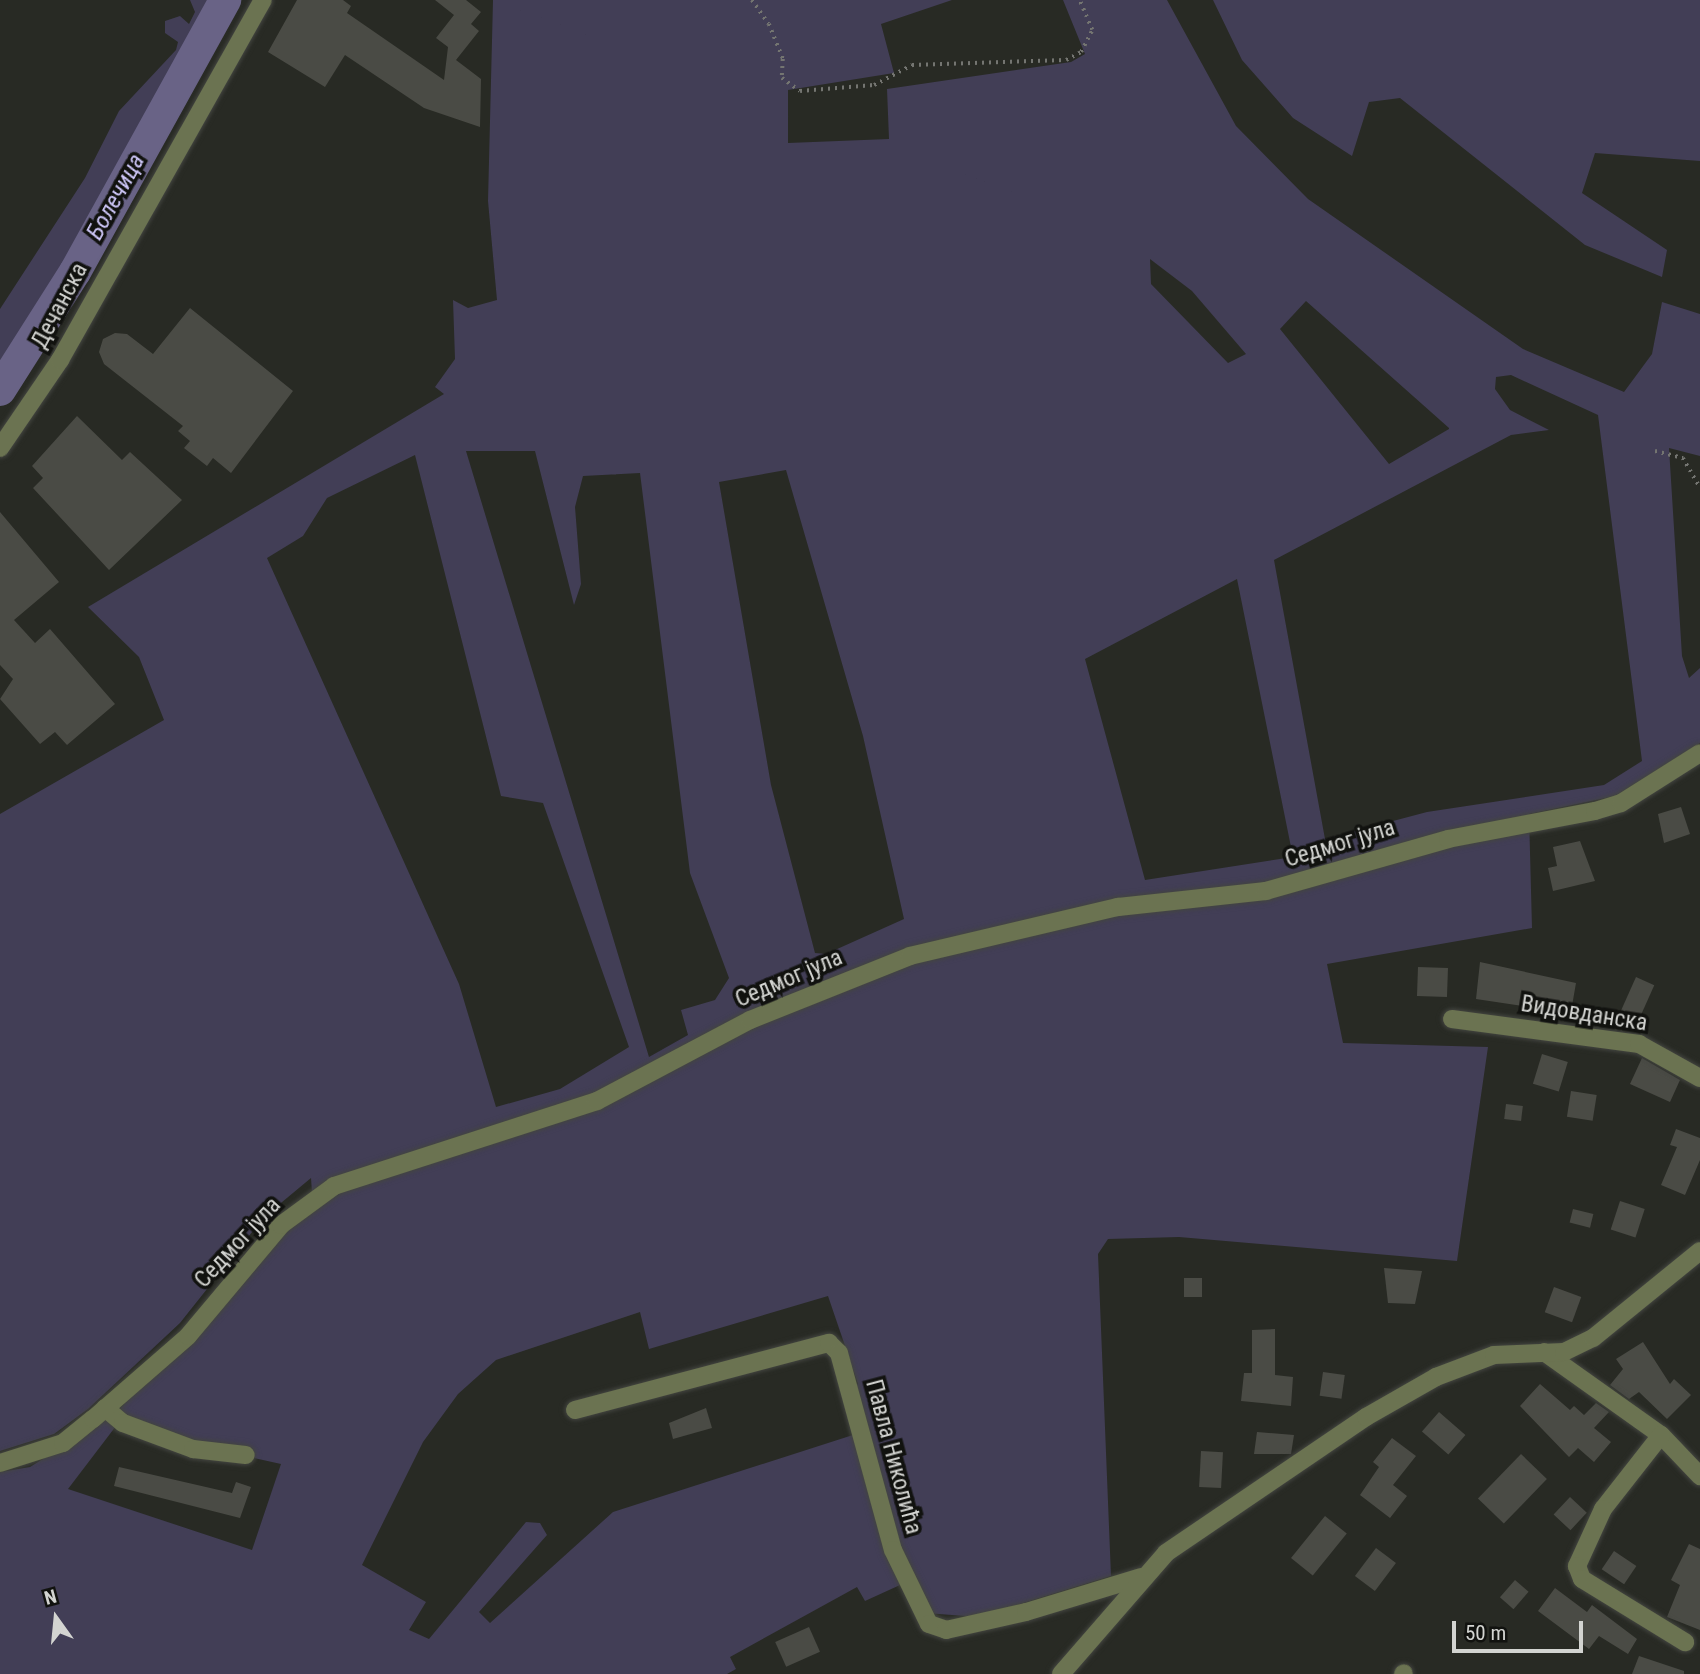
<!DOCTYPE html>
<html>
<head>
<meta charset="utf-8">
<style>
	body { margin:0 }
	#map { position:relative; width:1700px; height:1674px; overflow:hidden; background:#282a24; font-family:"Roboto Condensed",sans-serif }
	div>[style] { position:absolute }
	[style*='--x'] { left:calc(var(--x)*1px); top:calc(var(--y)*1px); width:calc(var(--w)*1px); rotate:calc(var(--a)*1deg) }
	.green>* { inset:0; background:#423e56 }
	.river>* { height:32px; margin:-16px; padding:0 16px; transform-origin:16px; border-radius:16px; background:#696386 }
	.building>* { inset:0; background:#4a4b45; transform-origin:0 0 }
	.path>* { height:3.5px; margin-top:-1.75px; transform-origin:0; background:repeating-linear-gradient(90deg,#747571 0 2px,transparent 0 7px) }
	.roads { filter:drop-shadow(0 0 2px #434540) drop-shadow(0 0 2px #434540) }
	.minor>* { height:18px; margin:-9px; padding:0 9px; transform-origin:9px; border-radius:9px; background:#6b7351 }
	span { translate:-50% -50%; white-space:nowrap; text-align:center; line-height:1.15; -webkit-text-stroke:7px #11120f; paint-order:stroke }
	.street-label { font-size:23px; color:#d3d4d1 }
	.water-label { font-size:24px; color:#cec7f8; font-style:italic }
	.north { position:absolute; left:21px; top:1583px; width:70px; height:70px; -webkit-text-stroke:5px #11120f; paint-order:stroke; rotate:345deg; font-size:19px; font-weight:700; line-height:28px; text-align:center; color:#d3d4d1 }
	.north::after { content:''; display:block; margin:auto; width:24px; height:32px; background:#d3d4d1; clip-path:polygon(50% 0,100% 100%,50% 72%,0 100%) }
	.scale { position:absolute; left:1452px; top:1621px; width:131px; height:32px; box-sizing:border-box; border:4px solid #d3d4d1; border-top:0; padding-left:9px; font-size:21px; line-height:24px; white-space:nowrap; color:#d3d4d1; -webkit-text-stroke:5px #11120f; paint-order:stroke }
</style>
</head>
<body>
<div id="map">
	<div class="green">
		<div style="clip-path:polygon(190px 0,214px 0,34px 319px,0 368px,0 309px,85px 178px,119px 111px,176px 50px,178px 42px,165px 33px,165px 21px,180px 16px,189px 24px,195px 12px)"></div>
		<div style="clip-path:polygon(evenodd,493px 0,952px 0,881px 24px,894px 73px,788px 90px,788px 143px,889px 139px,887px 89px,1071px 62px,1085px 54px,1063px 0,1167px 0,1236px 126px,1308px 199px,1523px 349px,1624px 392px,1652px 354px,1662px 302px,1700px 314px,1700px 456px,1669px 448px,1682px 656px,1689px 678px,1700px 668px,1700px 743px,1615px 796px,1529px 814px,1532px 928px,1327px 964px,1343px 1043px,1488px 1047px,1457px 1261px,1179px 1237px,1108px 1239px,1098px 1254px,1111px 1576px,978px 1617px,926px 1613px,911px 1580px,865px 1601px,857px 1587px,730px 1657px,736px 1669px,727px 1674px,0 1674px,0 1472px,30px 1467px,107px 1419px,116px 1426px,68px 1489px,252px 1550px,281px 1464px,195px 1445px,117px 1412px,283px 1230px,313px 1207px,311px 1178px,264px 1217px,180px 1323px,88px 1409px,54px 1434px,0 1451px,0 814px,164px 720px,139px 657px,88px 607px,444px 394px,435px 387px,455px 359px,453px 300px,468px 308px,497px 300px,488px 201px,493px 0,1150px 259px,1192px 291px,1246px 354px,1228px 363px,1151px 284px,1150px 259px,493px 0,1306px 301px,1449px 428px,1449px 429px,1389px 464px,1280px 329px,1306px 301px,493px 0,1511px 375px,1598px 415px,1642px 761px,1604px 785px,1427px 812px,1325px 839px,1274px 560px,1511px 435px,1549px 430px,1510px 410px,1495px 389px,1496px 377px,1511px 375px,493px 0,466px 451px,535px 451px,574px 605px,581px 584px,575px 507px,583px 476px,640px 473px,690px 873px,729px 978px,715px 1000px,681px 1010px,688px 1035px,649px 1057px,466px 451px,493px 0,415px 455px,501px 796px,543px 803px,629px 1047px,560px 1089px,496px 1107px,459px 984px,267px 558px,303px 536px,327px 498px,415px 455px,493px 0,786px 470px,863px 736px,904px 919px,826px 954px,815px 953px,771px 785px,719px 482px,786px 470px,493px 0,1237px 579px,1293px 857px,1145px 880px,1085px 659px,1237px 579px,493px 0,828px 1296px,858px 1384px,844px 1388px,856px 1434px,613px 1512px,490px 1623px,479px 1612px,547px 1535px,540px 1523px,526px 1522px,429px 1639px,409px 1630px,426px 1602px,362px 1565px,423px 1442px,458px 1394px,496px 1360px,640px 1312px,649px 1349px,828px 1296px)"></div>
		<div style="clip-path:polygon(1213px 0,1700px 0,1700px 161px,1595px 153px,1582px 193px,1667px 250px,1662px 277px,1585px 245px,1400px 98px,1369px 102px,1352px 156px,1293px 118px,1242px 60px)"></div>
	</div>
	<div class="river">
		<div style="--x:0;--y:390;--w:140;--a:-57.6"></div>
		<div style="--x:75;--y:272;--w:311;--a:-61.1"></div>
	</div>
	<div class="building">
		<div style="clip-path:polygon(297px 0,343px 0,351px 6px,347px 13px,444px 80px,448px 47px,436px 38px,454px 15px,435px 0,466px 0,481px 12px,471px 24px,479px 31px,456px 60px,481px 79px,480px 127px,424px 108px,345px 55px,325px 87px,268px 52px)"></div>
		<div style="clip-path:polygon(190px 308px,293px 391px,231px 473px,213px 458px,207px 466px,184px 448px,190px 441px,178px 431px,183px 426px,104px 364px,99px 352px,103px 339px,115px 333px,127px 334px,153px 354px)"></div>
		<div style="clip-path:polygon(77px 416px,122px 460px,130px 452px,182px 500px,109px 570px,33px 488px,43px 478px,32px 466px)"></div>
		<div style="clip-path:polygon(0 512px,59px 582px,14px 620px,35px 643px,50px 629px,115px 704px,67px 745px,55px 732px,40px 744px,0 699px,13px 679px,0 665px)"></div>
		<div style="clip-path:polygon(1681px 807px,1690px 834px,1664px 843px,1658px 814px)"></div>
		<div style="clip-path:polygon(1580px 841px,1595px 881px,1553px 891px,1548px 868px,1557px 866px,1553px 847px)"></div>
		<div style="clip-path:polygon(1480px 962px,1576px 983px,1572px 1006px,1565px 1005px,1564px 1012px,1476px 999px)"></div>
		<div style="left:1418px;top:967px;width:30px;height:29px;rotate:2deg"></div>
		<div style="left:1636px;top:977px;width:20px;height:37px;rotate:24deg"></div>
		<div style="left:1542px;top:1054px;width:27px;height:31px;rotate:17deg"></div>
		<div style="clip-path:polygon(1642px 1058px,1680px 1080px,1670px 1102px,1630px 1084px)"></div>
		<div style="left:1571px;top:1091px;width:26px;height:26px;rotate:9deg"></div>
		<div style="left:1506px;top:1104px;width:17px;height:15px;rotate:7deg"></div>
		<div style="clip-path:polygon(1676px 1129px,1700px 1138px,1700px 1160px,1685px 1195px,1661px 1185px,1677px 1147px,1670px 1145px)"></div>
		<div style="left:1620px;top:1201px;width:26px;height:30px;rotate:18deg"></div>
		<div style="left:1573px;top:1209px;width:21px;height:14px;rotate:14deg"></div>
		<div style="clip-path:polygon(1384px 1268px,1422px 1271px,1415px 1304px,1388px 1303px)"></div>
		<div style="left:1184px;top:1278px;width:18px;height:19px"></div>
		<div style="left:1554px;top:1287px;width:29px;height:27px;rotate:20deg"></div>
		<div style="clip-path:polygon(1275px 1329px,1275px 1375px,1293px 1377px,1291px 1406px,1241px 1401px,1244px 1373px,1252px 1373px,1252px 1330px)"></div>
		<div style="clip-path:polygon(1643px 1342px,1670px 1384px,1674px 1379px,1691px 1395px,1667px 1419px,1639px 1392px,1629px 1399px,1610px 1385px,1623px 1369px,1616px 1359px)"></div>
		<div style="left:1323px;top:1372px;width:22px;height:24px;rotate:8deg"></div>
		<div style="clip-path:polygon(1540px 1384px,1570px 1410px,1574px 1406px,1584px 1415px,1596px 1403px,1609px 1412px,1594px 1428px,1611px 1442px,1594px 1462px,1578px 1448px,1569px 1457px,1520px 1406px)"></div>
		<div style="clip-path:polygon(706px 1408px,712px 1428px,673px 1439px,669px 1423px)"></div>
		<div style="left:1439px;top:1412px;width:35px;height:26px;rotate:41deg"></div>
		<div style="clip-path:polygon(1257px 1432px,1294px 1435px,1291px 1454px,1254px 1454px)"></div>
		<div style="clip-path:polygon(1392px 1438px,1416px 1456px,1393px 1485px,1407px 1496px,1390px 1518px,1360px 1495px,1379px 1467px,1373px 1462px)"></div>
		<div style="left:1201px;top:1451px;width:22px;height:36px;rotate:3deg"></div>
		<div style="left:1521px;top:1454px;width:36px;height:62px;rotate:44deg"></div>
		<div style="clip-path:polygon(119px 1467px,232px 1493px,236px 1482px,251px 1487px,240px 1518px,114px 1486px)"></div>
		<div style="left:1570px;top:1497px;width:23px;height:24px;rotate:43deg"></div>
		<div style="left:1325px;top:1516px;width:28px;height:54px;rotate:39deg"></div>
		<div style="clip-path:polygon(1689px 1544px,1700px 1549px,1700px 1630px,1667px 1617px,1680px 1585px,1671px 1580px)"></div>
		<div style="left:1376px;top:1548px;width:25px;height:35px;rotate:37deg"></div>
		<div style="left:1614px;top:1551px;width:27px;height:22px;rotate:34deg"></div>
		<div style="left:1515px;top:1580px;width:18px;height:23px;rotate:41deg"></div>
		<div style="clip-path:polygon(1555px 1588px,1587px 1612px,1592px 1605px,1637px 1639px,1628px 1654px,1599px 1636px,1589px 1649px,1538px 1611px)"></div>
		<div style="left:809px;top:1627px;width:27px;height:37px;rotate:66deg"></div>
		<div style="clip-path:polygon(1639px 1656px,1684px 1671px,1684px 1674px,1632px 1674px)"></div>
	</div>
	<div class="path">
		<div style="--x:752;--y:0;--w:29;--a:55"></div>
		<div style="--x:769;--y:24;--w:38;--a:68"></div>
		<div style="--x:783;--y:59;--w:19;--a:93"></div>
		<div style="--x:782;--y:78;--w:22;--a:36"></div>
		<div style="--x:800;--y:91;--w:74;--a:-4.6"></div>
		<div style="--x:874;--y:85;--w:43;--a:-27.8"></div>
		<div style="--x:912;--y:65;--w:154;--a:-1.9"></div>
		<div style="--x:1066;--y:60;--w:17;--a:-28"></div>
		<div style="--x:1081;--y:52;--w:25;--a:-63"></div>
		<div style="--x:1092;--y:30;--w:33;--a:-113"></div>
		<div style="--x:1655;--y:451;--w:29;--a:14"></div>
		<div style="--x:1683;--y:458;--w:34;--a:60"></div>
	</div>
	<div class="roads">
		<div class="minor">
			<div style="--x:0;--y:448;--w:107;--a:-55.7"></div>
			<div style="--x:60;--y:360;--w:413;--a:-60.6"></div>
			<div style="--x:1452;--y:1019;--w:189;--a:7.6"></div>
			<div style="--x:1639;--y:1044;--w:70;--a:29.1"></div>
			<div style="--x:1544;--y:1352;--w:143;--a:35.4"></div>
			<div style="--x:1661;--y:1435;--w:57;--a:46.4"></div>
			<div style="--x:105;--y:1408;--w:23;--a:40"></div>
			<div style="--x:123;--y:1423;--w:75;--a:20.4"></div>
			<div style="--x:193;--y:1449;--w:53;--a:6.5"></div>
			<div style="--x:575;--y:1410;--w:263;--a:-14.8"></div>
			<div style="--x:829;--y:1343;--w:14;--a:45"></div>
			<div style="--x:839;--y:1353;--w:204;--a:74.7"></div>
			<div style="--x:893;--y:1550;--w:82;--a:64.1"></div>
			<div style="--x:929;--y:1624;--w:18;--a:19"></div>
			<div style="--x:946;--y:1630;--w:82;--a:-12.7"></div>
			<div style="--x:1026;--y:1612;--w:120;--a:-16.9"></div>
			<div style="--x:1661;--y:1435;--w:94;--a:128.1"></div>
			<div style="--x:1603;--y:1509;--w:63;--a:114.5"></div>
			<div style="--x:1577;--y:1566;--w:14;--a:69"></div>
			<div style="--x:1582;--y:1579;--w:121;--a:31.5"></div>
			<div style="--x:0;--y:1463;--w:66;--a:-17.6"></div>
			<div style="--x:63;--y:1443;--w:38;--a:-39"></div>
			<div style="--x:93;--y:1419;--w:126;--a:-41.1"></div>
			<div style="--x:188;--y:1336;--w:145;--a:-50"></div>
			<div style="--x:281;--y:1225;--w:66;--a:-36.3"></div>
			<div style="--x:334;--y:1186;--w:276;--a:-17.9"></div>
			<div style="--x:597;--y:1101;--w:173;--a:-27.9"></div>
			<div style="--x:750;--y:1020;--w:172;--a:-21.8"></div>
			<div style="--x:910;--y:956;--w:214;--a:-13.3"></div>
			<div style="--x:1118;--y:907;--w:149;--a:-6.2"></div>
			<div style="--x:1266;--y:891;--w:189;--a:-15.9"></div>
			<div style="--x:1448;--y:839;--w:150;--a:-10.8"></div>
			<div style="--x:1595;--y:811;--w:27;--a:-17"></div>
			<div style="--x:1621;--y:803;--w:93;--a:-32.3"></div>
			<div style="--x:1061;--y:1674;--w:160;--a:-49"></div>
			<div style="--x:1166;--y:1553;--w:242;--a:-34.2"></div>
			<div style="--x:1366;--y:1417;--w:81;--a:-29.7"></div>
			<div style="--x:1436;--y:1377;--w:62;--a:-20.8"></div>
			<div style="--x:1494;--y:1355;--w:70;--a:-2.5"></div>
			<div style="--x:1564;--y:1352;--w:32;--a:-26"></div>
			<div style="--x:1593;--y:1338;--w:138;--a:-39.1"></div>
			<div style="--x:1403;--y:1674;--w:1;--a:-45"></div>
		</div>
	</div>
	<div class="street-label">
		<span style="left:60px;top:306px;rotate:-62deg">Дечанска</span>
		<span style="left:1340px;top:844px;rotate:-17deg">Седмог јула</span>
		<span style="left:789px;top:979px;rotate:-23deg">Седмог јула</span>
		<span style="left:1584px;top:1014px;rotate:9deg">Видовданска</span>
		<span style="left:238px;top:1243px;rotate:-47deg">Седмог јула</span>
		<span style="left:893px;top:1457px;rotate:75deg">Павла Николића</span>
	</div>
	<div class="water-label">
		<span style="left:116px;top:197px;rotate:-61deg">Болечица</span>
	</div>
	<div class="north">N</div>
	<div class="scale">50 m</div>
</div>
</body>
</html>
